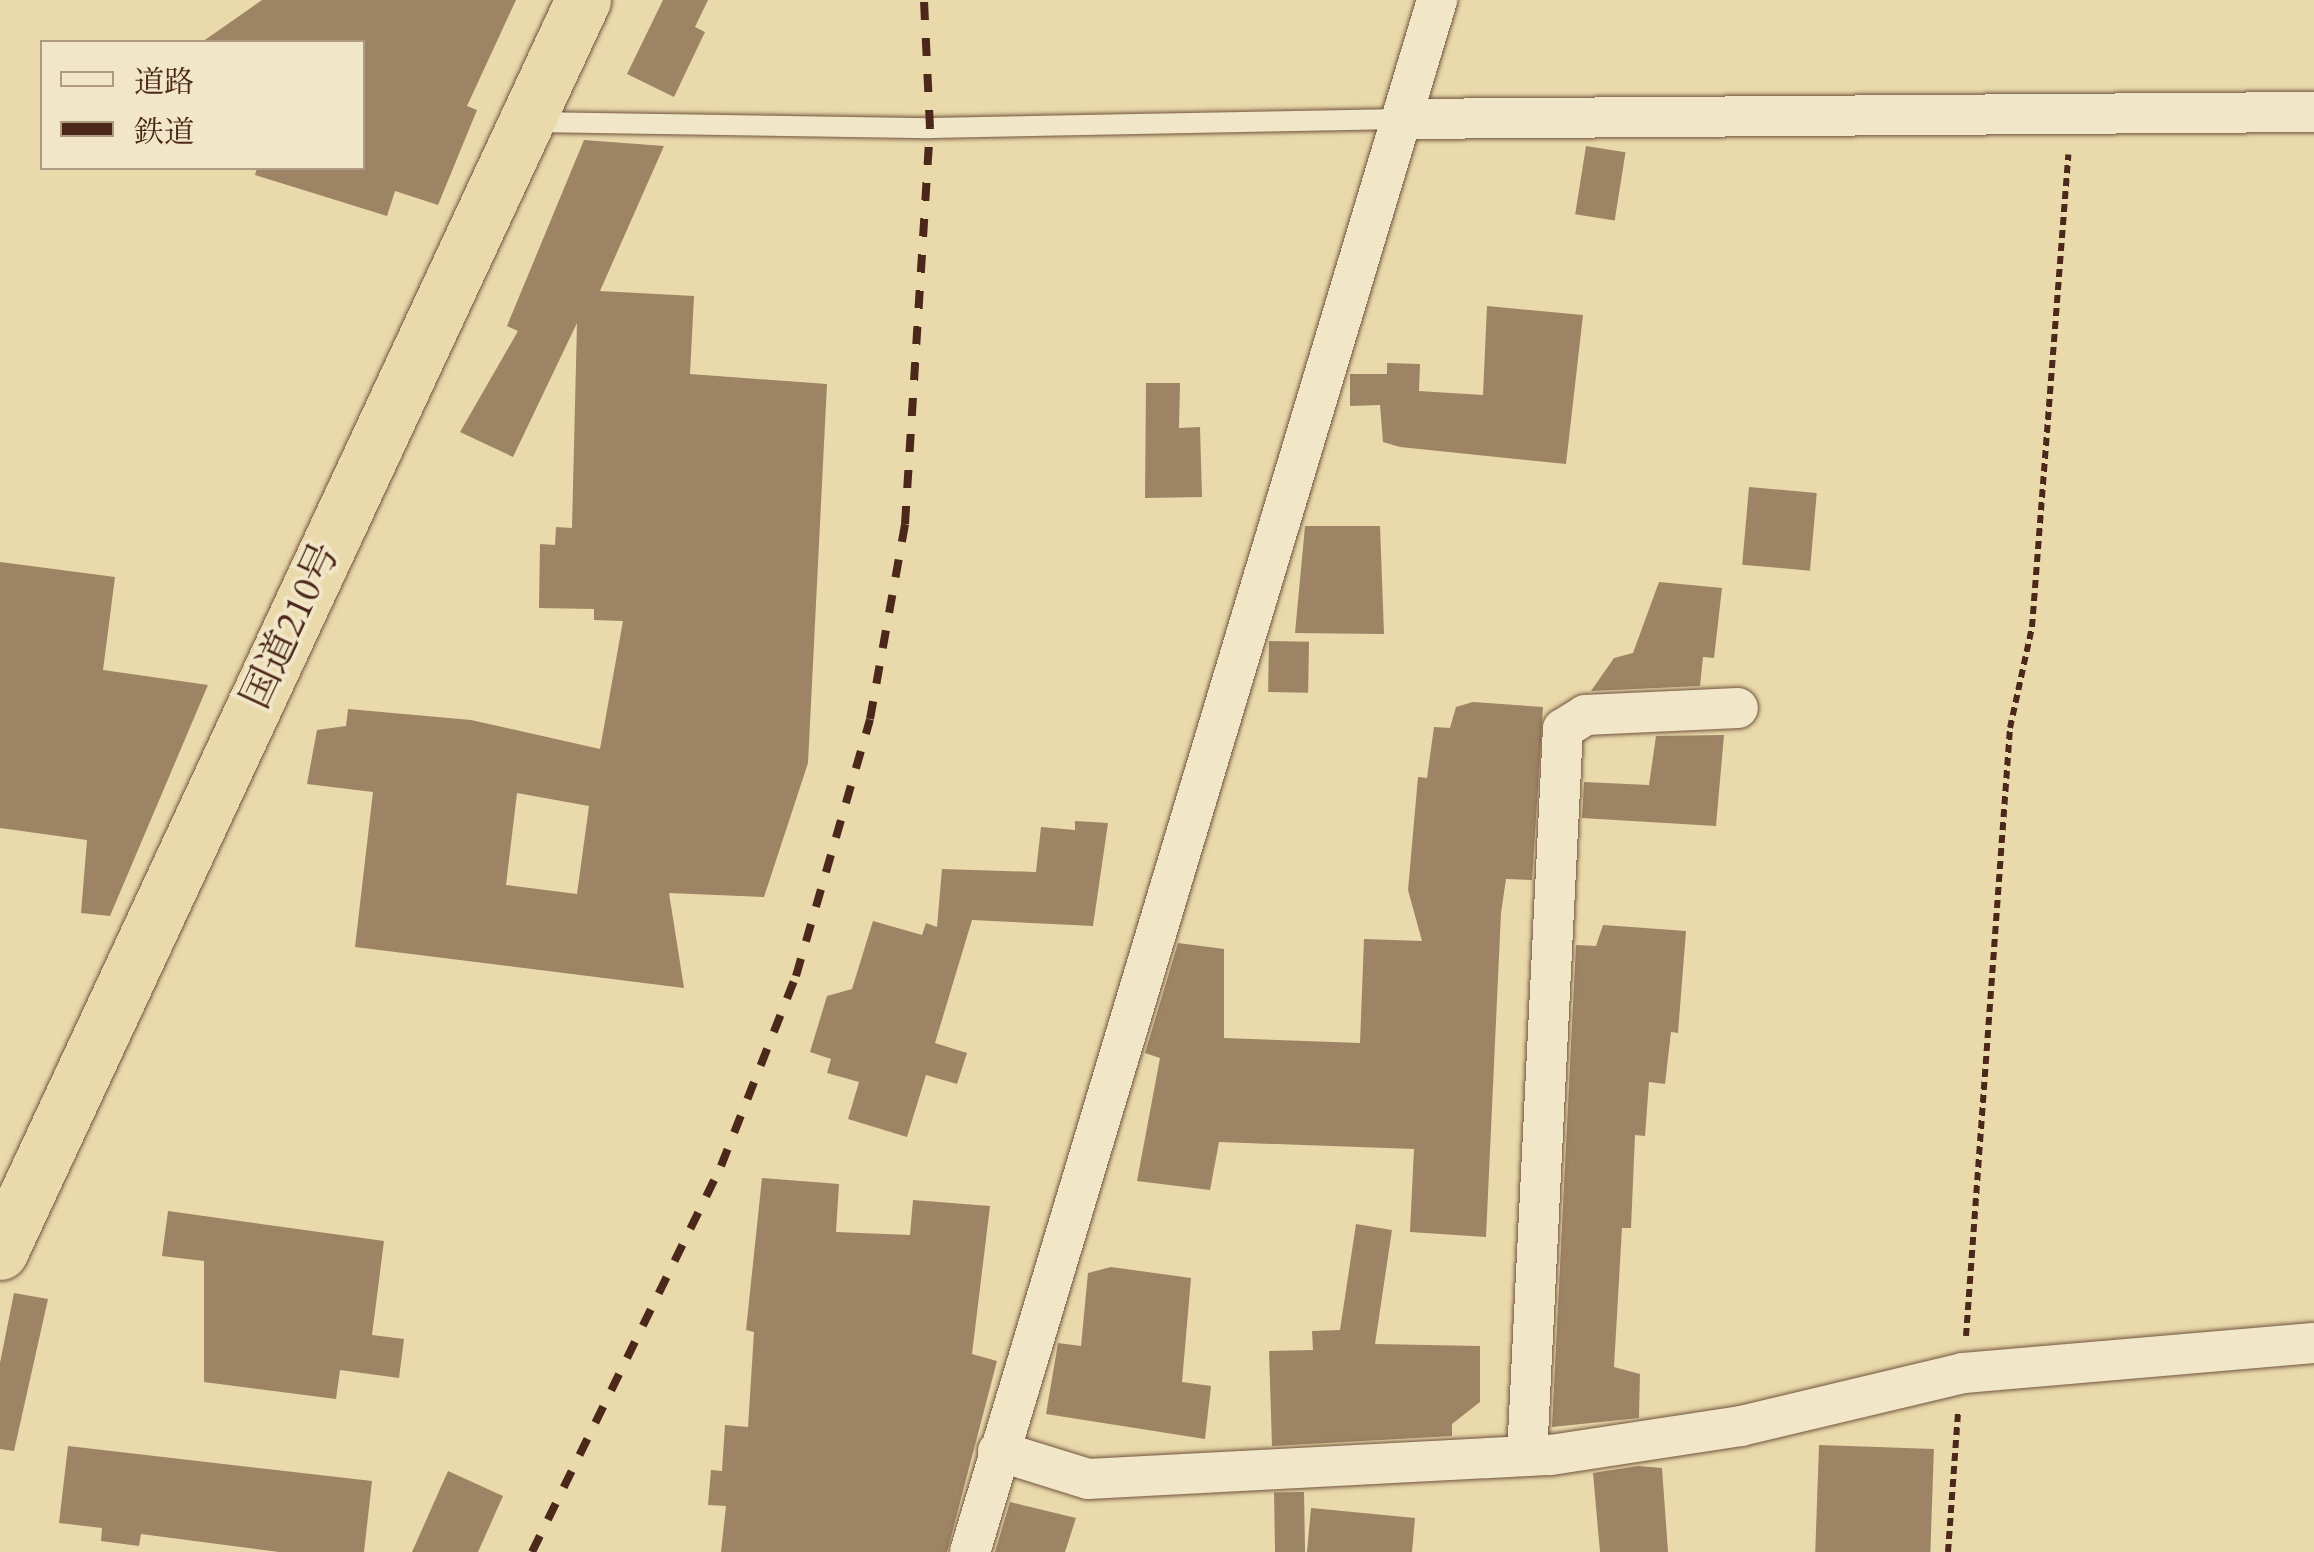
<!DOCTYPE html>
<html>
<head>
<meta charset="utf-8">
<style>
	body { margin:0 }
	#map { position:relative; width:2314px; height:1552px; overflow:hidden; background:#e9d9ab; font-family:"EB Garamond","Noto Serif JP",serif }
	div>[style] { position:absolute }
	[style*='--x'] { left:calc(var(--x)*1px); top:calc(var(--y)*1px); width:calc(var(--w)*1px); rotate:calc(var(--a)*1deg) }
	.building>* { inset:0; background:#9d8465; transform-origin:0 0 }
	.path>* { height:6px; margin-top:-3px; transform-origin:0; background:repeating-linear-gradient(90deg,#4b281a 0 8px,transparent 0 13px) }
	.roads { filter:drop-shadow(0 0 2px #72543e) drop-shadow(0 0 2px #72543e) }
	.lane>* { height:20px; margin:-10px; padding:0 10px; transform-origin:10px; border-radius:10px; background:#f1e6c8 }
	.street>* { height:40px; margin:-20px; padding:0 20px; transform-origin:20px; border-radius:20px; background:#f1e6c8 }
	.highway>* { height:55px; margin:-27.5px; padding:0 27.5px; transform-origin:27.5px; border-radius:27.5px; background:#e9d9ab }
	.rail>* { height:8px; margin-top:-4px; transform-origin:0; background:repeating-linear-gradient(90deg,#4b281a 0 18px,transparent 0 36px) }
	span { translate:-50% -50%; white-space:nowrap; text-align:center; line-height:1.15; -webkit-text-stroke:8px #f1e6c8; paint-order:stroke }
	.street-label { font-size:40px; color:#4b281a }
	.legend { position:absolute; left:40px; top:40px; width:325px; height:130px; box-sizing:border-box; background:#f1e6c8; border:2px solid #af9a82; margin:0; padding:12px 18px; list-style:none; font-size:30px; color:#4b281a }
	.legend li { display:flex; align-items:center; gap:20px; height:50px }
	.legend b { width:50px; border:2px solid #af9a82 }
</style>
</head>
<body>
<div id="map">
	<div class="building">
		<div style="clip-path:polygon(262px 0,516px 0,467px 106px,477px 110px,438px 205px,395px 191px,387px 216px,255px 175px,257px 168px,362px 168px,362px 42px,202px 42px)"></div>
		<div style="clip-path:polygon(663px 0,708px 0,695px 27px,705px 32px,674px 97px,627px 74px)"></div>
		<div style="clip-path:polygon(evenodd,584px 140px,664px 146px,600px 291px,694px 296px,690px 374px,827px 384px,808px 763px,764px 897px,669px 893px,684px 988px,355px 947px,373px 792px,307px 784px,317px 730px,346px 726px,348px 709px,471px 720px,600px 749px,623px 621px,594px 620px,594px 609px,539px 608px,540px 544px,555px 545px,556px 527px,572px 528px,577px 323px,513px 457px,460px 432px,518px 331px,507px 326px,584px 140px,517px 793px,589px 806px,577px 894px,506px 885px,517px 793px)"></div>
		<div style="left:1586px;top:146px;width:40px;height:69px;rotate:9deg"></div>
		<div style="clip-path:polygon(1487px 306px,1583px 315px,1566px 464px,1400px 447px,1383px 442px,1380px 405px,1350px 406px,1350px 374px,1387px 374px,1387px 363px,1420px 364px,1419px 391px,1483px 395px)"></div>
		<div style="clip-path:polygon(1146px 383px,1180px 383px,1179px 428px,1200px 427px,1202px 497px,1145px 498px)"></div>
		<div style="left:1749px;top:487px;width:68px;height:78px;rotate:5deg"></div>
		<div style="clip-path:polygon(1305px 526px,1380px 526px,1384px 634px,1295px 633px)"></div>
		<div style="clip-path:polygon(0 562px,115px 577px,103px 670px,208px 685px,110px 916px,81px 913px,87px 840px,0 828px)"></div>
		<div style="clip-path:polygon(1659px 582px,1722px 588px,1714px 658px,1703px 657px,1700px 686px,1591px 691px,1614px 658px,1633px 653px)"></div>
		<div style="left:1269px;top:641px;width:40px;height:51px;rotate:1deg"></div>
		<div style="clip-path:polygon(1473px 702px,1543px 707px,1532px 880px,1506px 879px,1501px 913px,1486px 1237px,1410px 1232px,1414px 1149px,1219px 1142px,1210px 1190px,1137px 1181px,1160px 1058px,1145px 1053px,1178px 943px,1224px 949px,1224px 1038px,1360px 1043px,1364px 939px,1422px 941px,1408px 890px,1418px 777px,1427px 778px,1434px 727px,1450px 728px,1456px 707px)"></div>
		<div style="clip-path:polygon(1724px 735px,1716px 826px,1582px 818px,1584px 782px,1649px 785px,1656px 736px)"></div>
		<div style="clip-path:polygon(1075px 821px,1108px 823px,1093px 926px,972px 920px,935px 1043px,967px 1053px,957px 1084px,926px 1075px,907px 1137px,848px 1119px,859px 1082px,827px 1073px,831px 1059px,810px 1052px,827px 996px,852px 989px,873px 921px,922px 935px,926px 923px,937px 927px,942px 869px,1036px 872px,1041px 827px,1075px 830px)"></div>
		<div style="clip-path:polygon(1603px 925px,1686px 931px,1678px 1033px,1671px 1032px,1665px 1084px,1649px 1082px,1645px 1136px,1635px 1135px,1631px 1228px,1622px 1228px,1614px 1367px,1640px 1374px,1639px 1418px,1552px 1427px,1576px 945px,1596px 946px)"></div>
		<div style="clip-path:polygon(762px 1178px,839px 1184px,836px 1232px,910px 1235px,913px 1200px,990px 1206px,972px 1354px,997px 1361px,947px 1552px,721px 1552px,726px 1506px,708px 1505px,711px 1470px,722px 1471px,725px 1425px,748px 1427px,754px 1332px,746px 1330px)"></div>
		<div style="clip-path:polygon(168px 1211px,384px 1241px,372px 1335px,404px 1339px,399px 1378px,340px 1370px,336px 1399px,204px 1382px,204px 1261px,162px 1256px)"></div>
		<div style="clip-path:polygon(1356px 1224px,1392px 1230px,1375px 1344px,1480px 1346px,1480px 1402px,1452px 1424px,1452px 1436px,1272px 1446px,1269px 1351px,1313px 1350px,1312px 1331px,1340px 1330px)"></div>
		<div style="clip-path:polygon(1111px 1267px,1191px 1278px,1182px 1382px,1211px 1386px,1205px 1439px,1046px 1414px,1058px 1343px,1081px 1346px,1088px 1273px)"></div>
		<div style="clip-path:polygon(14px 1293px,48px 1299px,14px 1451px,0 1449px,0 1363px)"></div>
		<div style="left:1819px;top:1445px;width:115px;height:107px;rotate:2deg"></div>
		<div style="clip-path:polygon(68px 1446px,372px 1481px,364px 1552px,279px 1552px,141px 1534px,139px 1546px,101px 1541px,102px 1528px,59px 1523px)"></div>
		<div style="clip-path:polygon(1638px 1466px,1662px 1468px,1668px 1552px,1600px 1552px,1593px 1473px)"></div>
		<div style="clip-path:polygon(448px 1471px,503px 1496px,478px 1552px,412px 1552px)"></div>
		<div style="left:1304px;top:1492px;width:60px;height:30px;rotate:89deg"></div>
		<div style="clip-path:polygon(1010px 1502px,1076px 1518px,1065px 1552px,995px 1552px)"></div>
		<div style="clip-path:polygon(1311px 1508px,1415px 1518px,1412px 1552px,1307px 1552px)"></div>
	</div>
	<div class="path">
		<div style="--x:1966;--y:1336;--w:610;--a:-85.86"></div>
		<div style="--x:2010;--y:728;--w:103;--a:-77.7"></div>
		<div style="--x:2032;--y:627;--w:474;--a:-85.6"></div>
		<div style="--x:1948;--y:1552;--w:139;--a:-85.9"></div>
	</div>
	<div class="roads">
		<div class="lane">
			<div style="--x:532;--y:122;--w:398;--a:0.9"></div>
			<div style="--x:930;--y:128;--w:471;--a:-1.1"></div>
		</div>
		<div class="street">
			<div style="--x:1401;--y:119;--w:913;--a:-0.44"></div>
			<div style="--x:998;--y:1451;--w:94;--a:17.3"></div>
			<div style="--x:1088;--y:1479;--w:464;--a:-3"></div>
			<div style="--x:1551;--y:1455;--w:192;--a:-8.7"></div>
			<div style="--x:1741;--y:1426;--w:228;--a:-13.4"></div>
			<div style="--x:1963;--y:1373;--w:352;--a:-4.9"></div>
			<div style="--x:1527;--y:1456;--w:728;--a:-87.17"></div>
			<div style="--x:1563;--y:729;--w:26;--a:-32"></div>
			<div style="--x:1585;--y:715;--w:153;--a:-2.6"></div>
			<div style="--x:970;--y:1552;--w:1621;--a:-73.25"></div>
		</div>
		<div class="highway">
			<div style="--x:0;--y:1252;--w:1381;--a:-65.03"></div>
		</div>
	</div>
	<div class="rail">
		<div style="--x:532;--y:1552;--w:430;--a:-63.9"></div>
		<div style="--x:721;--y:1166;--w:204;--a:-68.5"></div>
		<div style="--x:796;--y:976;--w:267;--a:-73.9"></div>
		<div style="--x:870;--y:719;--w:198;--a:-79.8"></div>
		<div style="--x:905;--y:524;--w:397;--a:-86.4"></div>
		<div style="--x:930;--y:128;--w:128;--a:-92.7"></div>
	</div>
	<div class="street-label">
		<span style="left:289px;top:625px;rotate:-65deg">国道210号</span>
	</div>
	<ul class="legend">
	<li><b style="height:12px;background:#f1e6c8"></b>道路</li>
	<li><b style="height:12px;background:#4b281a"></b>鉄道</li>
	</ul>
</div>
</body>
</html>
